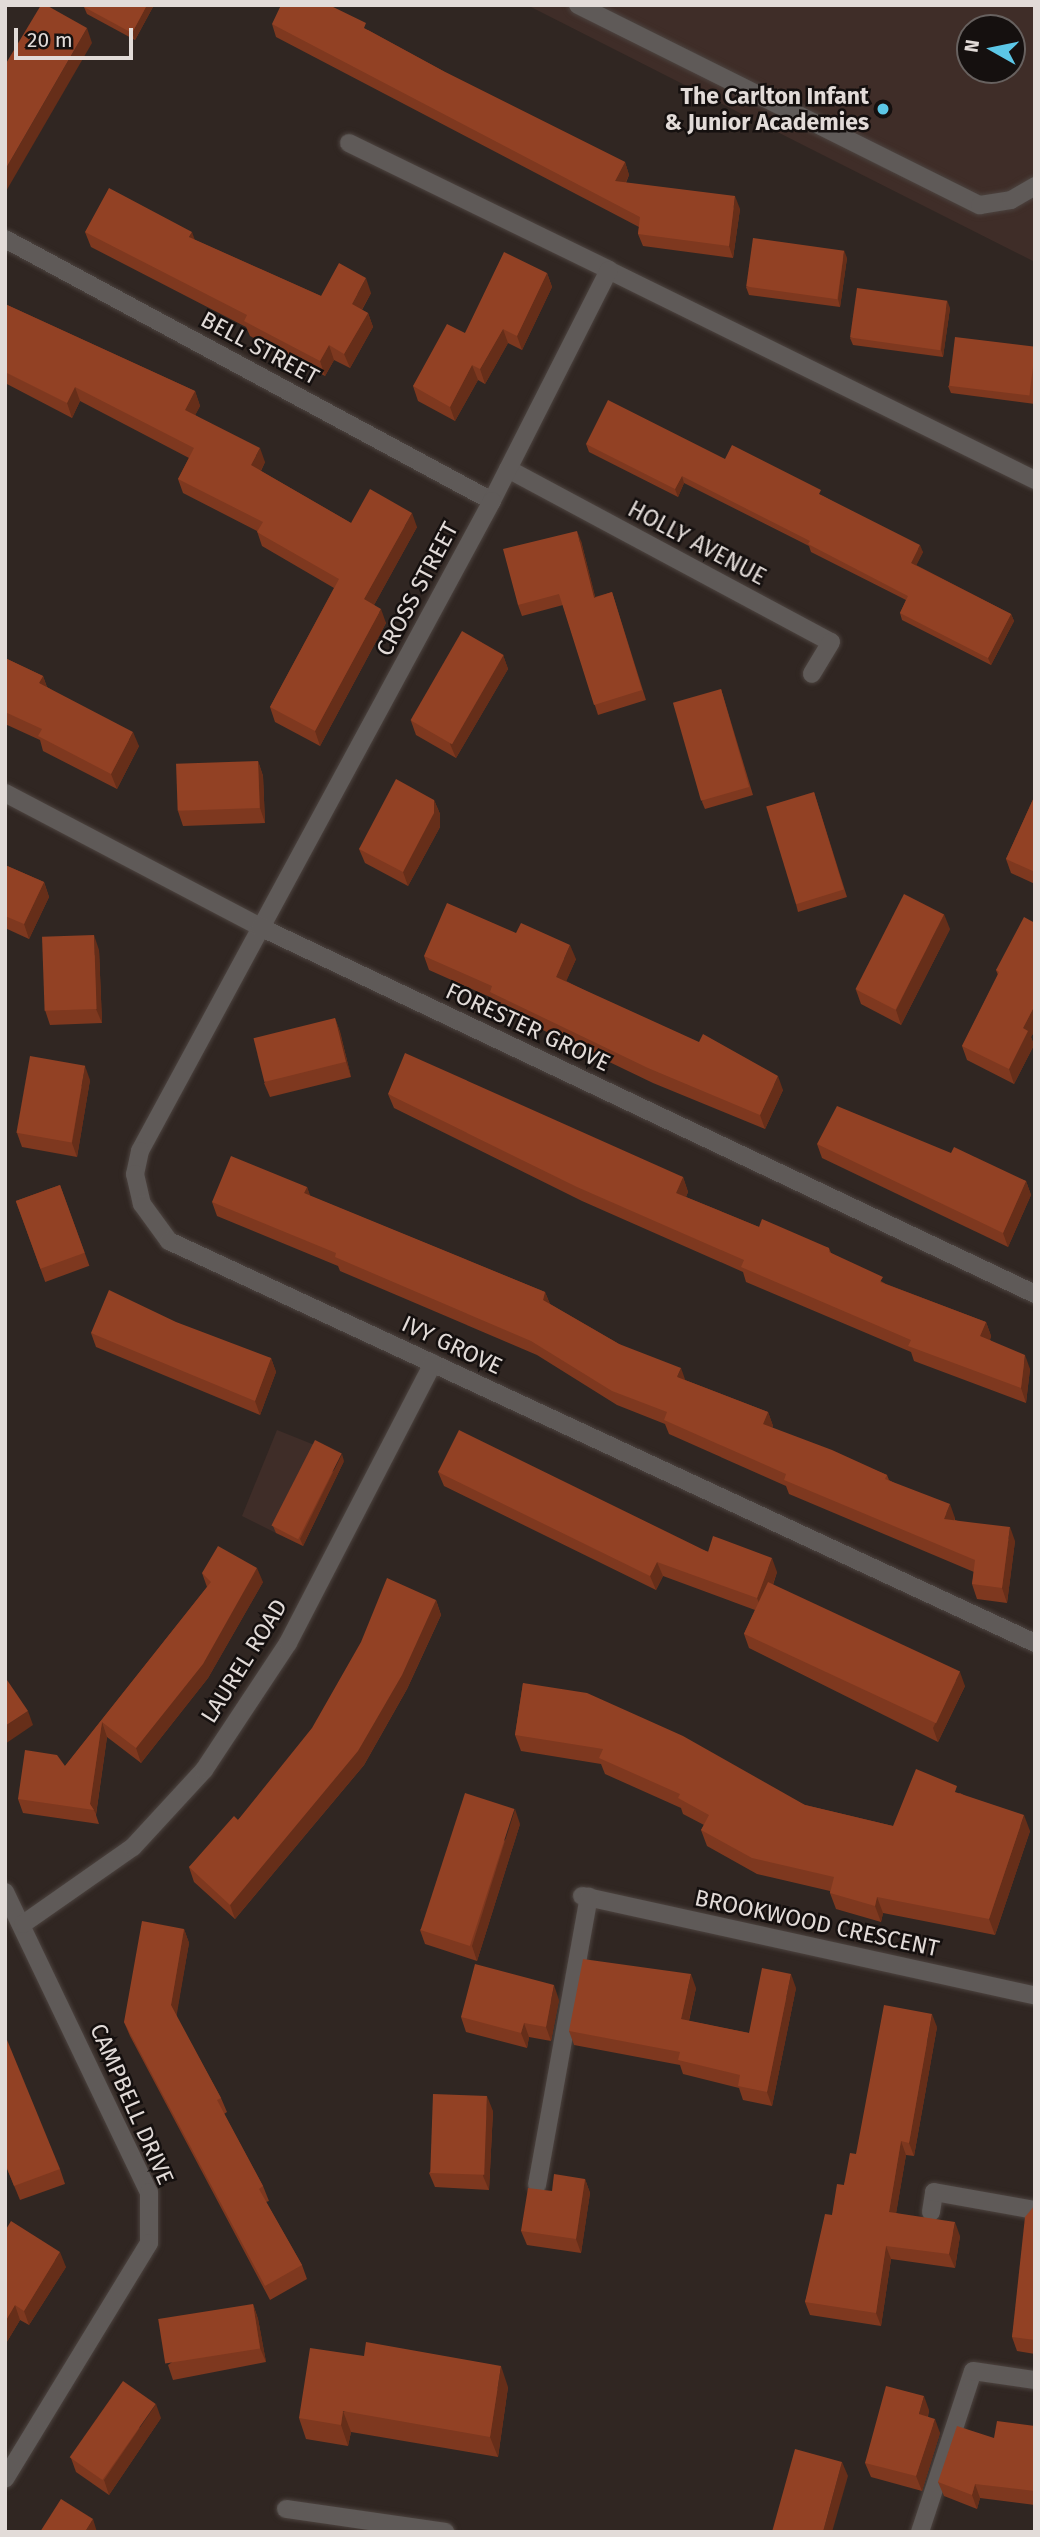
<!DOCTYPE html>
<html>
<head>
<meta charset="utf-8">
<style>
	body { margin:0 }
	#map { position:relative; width:1040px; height:2537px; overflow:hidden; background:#302622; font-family:"Fira Sans",sans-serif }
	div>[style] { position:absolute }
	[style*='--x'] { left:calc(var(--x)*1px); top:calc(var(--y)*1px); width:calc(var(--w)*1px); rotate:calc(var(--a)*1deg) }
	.built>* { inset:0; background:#3f2d28 }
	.roads { filter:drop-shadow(0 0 2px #4c433f) drop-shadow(0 0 2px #4c433f) }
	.minor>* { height:18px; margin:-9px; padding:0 9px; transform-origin:9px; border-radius:9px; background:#5f5a58 }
	.wall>* { inset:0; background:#7e381f; transform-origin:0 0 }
	.shaded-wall>* { inset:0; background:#662e19 }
	.building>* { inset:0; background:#924124; transform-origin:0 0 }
	.dots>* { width:19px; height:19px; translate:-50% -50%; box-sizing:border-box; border:4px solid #15100f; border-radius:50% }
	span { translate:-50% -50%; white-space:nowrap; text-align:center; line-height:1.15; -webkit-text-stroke:5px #15100f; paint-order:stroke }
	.poi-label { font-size:23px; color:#e2dbd8; font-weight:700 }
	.right { translate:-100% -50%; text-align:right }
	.street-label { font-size:23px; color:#e2dbd8 }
	.frame { position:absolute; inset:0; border:7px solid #e2dbd8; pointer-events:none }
	.north { position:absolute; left:956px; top:14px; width:70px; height:70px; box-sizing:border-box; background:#15100f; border:2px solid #67615f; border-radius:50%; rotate:279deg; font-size:19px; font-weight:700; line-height:28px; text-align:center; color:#e2dbd8 }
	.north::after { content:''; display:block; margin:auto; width:24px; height:32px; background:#5cc7e7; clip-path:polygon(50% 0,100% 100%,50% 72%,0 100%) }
	.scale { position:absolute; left:14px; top:28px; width:119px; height:32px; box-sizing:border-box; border:4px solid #e2dbd8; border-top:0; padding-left:9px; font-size:21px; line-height:24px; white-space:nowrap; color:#e2dbd8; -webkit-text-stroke:5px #15100f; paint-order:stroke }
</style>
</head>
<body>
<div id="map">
	<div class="built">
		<div style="clip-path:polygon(evenodd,527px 5px,1035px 5px,1035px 262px,809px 148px,527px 5px,970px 28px,1012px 28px,1012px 70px,970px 70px,970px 28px)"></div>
		<div style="clip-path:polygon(277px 1430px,317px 1446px,276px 1533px,242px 1516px)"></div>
	</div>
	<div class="roads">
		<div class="minor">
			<div style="--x:578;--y:5;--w:449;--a:26.5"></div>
			<div style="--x:980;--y:205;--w:31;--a:-9"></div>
			<div style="--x:1011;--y:200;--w:28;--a:-30"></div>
			<div style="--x:349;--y:143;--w:289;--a:26"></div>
			<div style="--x:5;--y:239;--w:553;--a:28.28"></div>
			<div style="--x:508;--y:469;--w:366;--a:28.2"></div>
			<div style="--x:831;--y:642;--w:37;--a:121"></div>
			<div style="--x:1035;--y:480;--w:475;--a:-153.8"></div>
			<div style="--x:609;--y:270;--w:259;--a:116.9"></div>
			<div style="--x:492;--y:501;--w:739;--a:118.44"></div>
			<div style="--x:140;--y:1151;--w:24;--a:102"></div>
			<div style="--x:135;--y:1174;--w:31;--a:77"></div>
			<div style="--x:142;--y:1204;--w:46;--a:53.9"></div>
			<div style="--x:169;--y:1241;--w:955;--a:24.9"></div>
			<div style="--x:5;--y:793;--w:288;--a:27.7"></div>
			<div style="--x:260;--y:927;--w:858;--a:25.34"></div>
			<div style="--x:5;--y:1892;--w:333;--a:64.4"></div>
			<div style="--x:149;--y:2192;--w:51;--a:90"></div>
			<div style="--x:149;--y:2243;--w:276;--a:121.4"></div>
			<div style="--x:582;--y:1896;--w:464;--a:12.4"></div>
			<div style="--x:23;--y:1924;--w:134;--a:-35"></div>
			<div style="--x:133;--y:1847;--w:105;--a:-47.3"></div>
			<div style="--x:204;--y:1770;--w:152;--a:-56.5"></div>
			<div style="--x:288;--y:1643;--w:315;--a:-62.6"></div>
			<div style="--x:537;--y:2185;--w:293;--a:-79.8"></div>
			<div style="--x:931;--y:2212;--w:20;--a:-81"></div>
			<div style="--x:934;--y:2192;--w:103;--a:10.1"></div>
			<div style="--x:286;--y:2509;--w:161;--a:8.2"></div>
			<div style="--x:920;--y:2532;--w:169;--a:-71.8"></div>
			<div style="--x:973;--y:2371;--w:63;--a:8.3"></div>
		</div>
	</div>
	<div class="wall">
		<div style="clip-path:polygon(154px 5px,135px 40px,87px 14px,84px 7px)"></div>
		<div style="clip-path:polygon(272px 24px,368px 30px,445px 72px,625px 162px,629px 175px,626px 183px,740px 209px,733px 258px,643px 246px,638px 234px,639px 227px,276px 37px)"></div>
		<div style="clip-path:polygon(85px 232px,195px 240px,321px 296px,371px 293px,362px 310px,368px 313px,373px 327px,350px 368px,334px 360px,325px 376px,250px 336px,246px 327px,91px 247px)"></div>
		<div style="clip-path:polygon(847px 258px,840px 307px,749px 295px,746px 287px)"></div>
		<div style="clip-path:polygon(547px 273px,552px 287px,522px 350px,508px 343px,485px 384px,478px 380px,455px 421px,418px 401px,413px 386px,465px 333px)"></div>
		<div style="clip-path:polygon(5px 304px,195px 391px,200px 406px,195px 415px,265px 462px,261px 471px,351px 523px,417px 527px,374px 605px,386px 623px,320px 746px,275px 722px,270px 707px,334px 588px,262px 546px,257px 531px,183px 493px,178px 479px,189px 458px,80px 401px,72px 418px,5px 383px)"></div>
		<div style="clip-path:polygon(950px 308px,943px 357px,853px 345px,850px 338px)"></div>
		<div style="clip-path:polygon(1035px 347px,1035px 404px,951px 393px,948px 386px)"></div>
		<div style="clip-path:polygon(586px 444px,725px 459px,823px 496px,923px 552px,916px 565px,1011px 614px,1014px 621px,991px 665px,902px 620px,900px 613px,906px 600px,811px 552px,809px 546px,684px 483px,678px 497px,589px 452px)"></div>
		<div style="clip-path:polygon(581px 541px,595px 597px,612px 592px,646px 700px,598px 715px,563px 605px,522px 616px,518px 605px)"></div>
		<div style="clip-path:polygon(503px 655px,508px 669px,456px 758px,416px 735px,411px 721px)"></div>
		<div style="clip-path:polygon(5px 658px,43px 676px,47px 687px,139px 746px,117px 789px,43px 751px,40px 740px,5px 724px)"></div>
		<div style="clip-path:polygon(721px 689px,753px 795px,705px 809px,702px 802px)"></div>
		<div style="clip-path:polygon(258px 761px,263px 776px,265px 823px,183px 826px,178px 811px)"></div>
		<div style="clip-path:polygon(814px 792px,847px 897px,798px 912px,796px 904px)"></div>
		<div style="clip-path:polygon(1035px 795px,1035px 884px,1011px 873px,1006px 859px)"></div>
		<div style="clip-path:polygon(434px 800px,440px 814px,440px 827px,408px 886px,365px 863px,359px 849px)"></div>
		<div style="clip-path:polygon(5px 865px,44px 882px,49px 897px,29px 939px,5px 928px)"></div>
		<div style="clip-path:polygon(1035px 923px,1035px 1030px,1031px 1037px,1034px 1045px,1014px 1084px,967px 1060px,962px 1046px,998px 975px,996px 970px)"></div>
		<div style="clip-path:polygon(950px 929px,901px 1025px,861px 1004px,856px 990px)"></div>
		<div style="clip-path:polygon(99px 950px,102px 1023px,50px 1025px,45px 1010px)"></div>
		<div style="clip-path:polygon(424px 956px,576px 959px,566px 981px,783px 1090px,765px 1129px,653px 1083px,495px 1007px,492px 998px,429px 970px)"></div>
		<div style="clip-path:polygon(335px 1018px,340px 1032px,351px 1077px,270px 1097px,264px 1083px)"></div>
		<div style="clip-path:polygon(90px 1080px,77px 1157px,22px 1147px,17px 1133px)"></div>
		<div style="clip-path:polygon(388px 1094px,683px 1177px,688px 1192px,686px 1197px,759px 1227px,829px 1248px,831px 1253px,886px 1284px,986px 1322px,991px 1336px,990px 1340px,1030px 1369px,1026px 1403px,914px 1361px,911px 1352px,746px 1282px,743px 1272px,582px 1201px,394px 1108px)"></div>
		<div style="clip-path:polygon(817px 1144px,951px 1153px,1026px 1181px,1031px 1195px,1008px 1247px,822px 1158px)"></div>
		<div style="left:60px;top:1185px;width:86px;height:47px;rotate:70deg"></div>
		<div style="clip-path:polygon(307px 1187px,310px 1196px,545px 1292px,550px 1304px,619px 1344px,685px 1380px,768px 1412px,773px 1426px,772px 1428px,887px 1475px,889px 1480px,955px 1518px,955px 1520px,1015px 1541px,1007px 1603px,977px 1599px,972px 1584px,974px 1572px,789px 1494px,786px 1486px,669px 1434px,665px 1424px,617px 1405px,537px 1355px,340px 1271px,338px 1266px,217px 1216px,212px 1202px)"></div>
		<div style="clip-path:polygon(91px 1333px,271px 1358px,276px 1372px,260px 1415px,96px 1347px)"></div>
		<div style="clip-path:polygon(344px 1461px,303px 1546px,276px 1533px,273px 1526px)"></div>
		<div style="clip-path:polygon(438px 1472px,777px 1572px,773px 1585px,965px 1686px,938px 1742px,749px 1648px,744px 1634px,755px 1610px,663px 1576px,656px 1590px,444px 1486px)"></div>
		<div style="clip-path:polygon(202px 1573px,263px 1582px,208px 1678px,141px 1763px,107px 1737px,96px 1815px,99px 1824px,23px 1813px,18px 1799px,65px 1766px,207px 1587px)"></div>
		<div style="clip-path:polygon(436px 1600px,441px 1615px,407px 1689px,364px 1765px,235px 1919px,194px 1882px,189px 1867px,238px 1820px)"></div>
		<div style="clip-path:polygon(523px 1683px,805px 1805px,893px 1826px,960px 1793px,1030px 1831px,995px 1935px,883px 1913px,881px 1922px,836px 1909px,830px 1893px,830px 1891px,757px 1874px,707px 1846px,701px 1830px,704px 1825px,683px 1814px,681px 1808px,605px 1774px,601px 1764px,521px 1751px,515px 1735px)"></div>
		<div style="clip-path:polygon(520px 1824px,477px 1961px,425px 1944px,420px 1930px)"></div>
		<div style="clip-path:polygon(184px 1929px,189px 1943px,176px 2016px,221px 2098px,227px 2112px,224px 2114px,263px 2186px,269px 2201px,266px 2202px,302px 2265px,307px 2279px,270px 2300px,130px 2036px,124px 2022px)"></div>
		<div style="clip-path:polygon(696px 1988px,689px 2021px,749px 2033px,796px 1988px,772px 2106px,743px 2100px,739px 2088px,683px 2074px,680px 2065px,574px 2045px,569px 2031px)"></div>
		<div style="clip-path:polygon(559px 2000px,551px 2041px,529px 2037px,527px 2048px,466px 2032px,461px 2017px)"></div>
		<div style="clip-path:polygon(937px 2027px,914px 2156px,906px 2155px,896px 2213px,960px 2236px,955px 2268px,891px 2259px,881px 2326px,810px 2315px,805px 2302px,832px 2215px,856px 2154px)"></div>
		<div style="clip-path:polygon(493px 2111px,489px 2190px,435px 2187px,429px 2173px)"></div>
		<div style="clip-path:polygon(5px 2164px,60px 2169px,65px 2184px,20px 2200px)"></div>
		<div style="clip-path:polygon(585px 2179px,590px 2193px,581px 2253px,527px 2245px,521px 2231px,552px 2191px)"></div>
		<div style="clip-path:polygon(1035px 2205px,1035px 2354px,1017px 2351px,1012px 2337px)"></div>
		<div style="clip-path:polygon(5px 2231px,66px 2267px,29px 2325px,20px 2320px,5px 2345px)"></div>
		<div style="clip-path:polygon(253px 2304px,258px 2319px,266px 2362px,173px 2380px,168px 2365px)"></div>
		<div style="clip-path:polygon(508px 2387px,498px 2457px,351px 2432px,348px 2446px,306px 2439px,299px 2418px)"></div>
		<div style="clip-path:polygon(929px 2410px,928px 2417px,940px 2433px,922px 2491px,871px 2477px,865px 2463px)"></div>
		<div style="clip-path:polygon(161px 2418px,109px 2495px,76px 2472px,71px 2458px)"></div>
		<div style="clip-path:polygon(1035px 2426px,1035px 2505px,980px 2498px,977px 2509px,944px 2496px,938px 2482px,994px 2438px)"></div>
	</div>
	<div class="shaded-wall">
		<div style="clip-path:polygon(147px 5px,154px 5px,135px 40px,132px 33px)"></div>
		<div style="clip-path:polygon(87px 28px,92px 43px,5px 193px,5px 170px)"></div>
		<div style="clip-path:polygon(625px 162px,629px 175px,620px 194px,615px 181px)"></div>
		<div style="clip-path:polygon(735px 196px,740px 209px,733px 258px,729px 246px)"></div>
		<div style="clip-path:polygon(192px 232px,197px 246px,189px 237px)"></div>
		<div style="clip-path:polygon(844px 250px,847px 258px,840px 307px,838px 299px)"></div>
		<div style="clip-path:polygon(547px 273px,552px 287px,522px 350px,517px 336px)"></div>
		<div style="clip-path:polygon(366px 278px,371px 293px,357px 318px,352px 304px)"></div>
		<div style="clip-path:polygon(947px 300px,950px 308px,943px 357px,941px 350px)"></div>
		<div style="clip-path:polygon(368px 313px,373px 327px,350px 368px,344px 354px)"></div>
		<div style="clip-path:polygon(503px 329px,508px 343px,485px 384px,480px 369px)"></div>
		<div style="clip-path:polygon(329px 345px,334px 360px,325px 376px,320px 361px)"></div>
		<div style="clip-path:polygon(472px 365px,478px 380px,455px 421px,450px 407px)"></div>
		<div style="clip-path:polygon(75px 387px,80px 401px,72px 418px,67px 403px)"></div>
		<div style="clip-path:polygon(195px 391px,200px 406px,190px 425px,185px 410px)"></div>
		<div style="clip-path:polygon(260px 448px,265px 462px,256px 480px,251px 465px)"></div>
		<div style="clip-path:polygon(682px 476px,684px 483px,678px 497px,675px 489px)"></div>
		<div style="clip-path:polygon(412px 513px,417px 527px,369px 614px,364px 599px)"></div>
		<div style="clip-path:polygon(577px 531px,581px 541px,598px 608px,594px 598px)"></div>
		<div style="clip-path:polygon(920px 545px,923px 552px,914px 570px,911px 563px)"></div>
		<div style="clip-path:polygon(381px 609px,386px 623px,320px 746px,315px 731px)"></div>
		<div style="clip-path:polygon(1011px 614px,1014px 621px,991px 665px,988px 658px)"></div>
		<div style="clip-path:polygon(503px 655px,508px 669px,456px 758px,450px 744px)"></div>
		<div style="clip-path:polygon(43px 676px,48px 691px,39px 683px)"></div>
		<div style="clip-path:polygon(133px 732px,139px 746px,117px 789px,111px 774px)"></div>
		<div style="clip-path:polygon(258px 761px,263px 776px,265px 823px,260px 808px)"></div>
		<div style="clip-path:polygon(434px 800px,440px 814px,440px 827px,408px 886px,403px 872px)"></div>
		<div style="clip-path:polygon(44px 882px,49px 897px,29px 939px,24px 924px)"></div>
		<div style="clip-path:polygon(944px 914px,950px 929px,901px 1025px,896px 1010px)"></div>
		<div style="clip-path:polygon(94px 935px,99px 950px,102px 1023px,96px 1009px)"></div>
		<div style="clip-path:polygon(570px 945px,576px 959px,562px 991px,556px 977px)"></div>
		<div style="clip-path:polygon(1035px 1005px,1035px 1030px,1031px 1037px,1034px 1045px,1014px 1084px,1009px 1069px,1023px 1028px)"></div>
		<div style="clip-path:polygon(335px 1018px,340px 1032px,351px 1077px,346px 1062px)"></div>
		<div style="clip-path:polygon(85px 1066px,90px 1080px,77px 1157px,72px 1143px)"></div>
		<div style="clip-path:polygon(778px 1076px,783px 1090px,765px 1129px,760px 1115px)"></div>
		<div style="clip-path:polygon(683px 1177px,688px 1192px,681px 1208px,676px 1193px)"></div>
		<div style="clip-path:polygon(1026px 1181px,1031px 1195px,1008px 1247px,1003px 1233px)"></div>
		<div style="clip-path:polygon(307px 1187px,312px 1201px,304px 1193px)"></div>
		<div style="clip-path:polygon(545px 1292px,551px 1307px,543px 1300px)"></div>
		<div style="clip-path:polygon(986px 1322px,991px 1336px,986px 1350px,980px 1336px)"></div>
		<div style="clip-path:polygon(1025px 1355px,1030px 1369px,1026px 1403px,1021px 1388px)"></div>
		<div style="clip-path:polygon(271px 1358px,276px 1372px,260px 1415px,255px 1401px)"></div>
		<div style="clip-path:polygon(681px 1368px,686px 1382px,677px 1377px)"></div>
		<div style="clip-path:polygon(768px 1412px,773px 1426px,768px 1439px,763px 1424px)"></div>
		<div style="clip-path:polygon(342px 1454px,344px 1461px,303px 1546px,300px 1539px)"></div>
		<div style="clip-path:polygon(950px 1504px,955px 1518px,950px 1533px,944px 1519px)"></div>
		<div style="clip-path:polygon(1010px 1527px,1015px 1541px,1007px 1603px,1002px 1588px)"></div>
		<div style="clip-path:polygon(772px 1558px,777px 1572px,763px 1613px,757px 1598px)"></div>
		<div style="clip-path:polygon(657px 1562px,663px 1576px,656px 1590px,650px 1576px)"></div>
		<div style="clip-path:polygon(257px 1568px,263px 1582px,208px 1678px,141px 1763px,136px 1748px)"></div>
		<div style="clip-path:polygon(436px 1600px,441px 1615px,407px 1689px,364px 1765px,235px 1919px,230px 1905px)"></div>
		<div style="clip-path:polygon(960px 1672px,965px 1686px,938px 1742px,933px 1728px)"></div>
		<div style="clip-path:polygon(28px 1711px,33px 1725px,5px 1744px,5px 1726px)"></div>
		<div style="clip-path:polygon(102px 1722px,107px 1737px,96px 1814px,90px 1804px)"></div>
		<div style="clip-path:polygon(515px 1809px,520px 1824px,477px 1961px,472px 1946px)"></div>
		<div style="clip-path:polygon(1024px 1815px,1030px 1831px,995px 1935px,989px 1919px)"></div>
		<div style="clip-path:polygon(877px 1897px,883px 1913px,881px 1922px,875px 1906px)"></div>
		<div style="clip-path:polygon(184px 1929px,189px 1943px,176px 2019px,171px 2005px)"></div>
		<div style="clip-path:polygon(691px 1974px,696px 1988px,686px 2033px,681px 2019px)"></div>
		<div style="clip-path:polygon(791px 1974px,796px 1988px,772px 2106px,767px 2092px)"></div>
		<div style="clip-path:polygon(554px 1985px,559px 2000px,551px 2041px,546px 2027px)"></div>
		<div style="clip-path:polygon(932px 2014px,937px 2027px,914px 2156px,909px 2143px)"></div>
		<div style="clip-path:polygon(524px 2023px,529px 2037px,527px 2048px,521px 2033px)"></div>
		<div style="clip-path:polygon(487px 2096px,493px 2111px,489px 2190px,483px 2176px)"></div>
		<div style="clip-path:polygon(901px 2141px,906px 2155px,894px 2226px,889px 2212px)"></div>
		<div style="clip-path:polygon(585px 2179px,590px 2193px,581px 2253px,576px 2239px)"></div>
		<div style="clip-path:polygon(955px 2222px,960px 2236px,955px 2268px,949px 2254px)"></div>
		<div style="clip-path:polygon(886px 2246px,891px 2259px,881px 2326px,876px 2313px)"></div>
		<div style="clip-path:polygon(60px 2252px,66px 2267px,29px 2325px,24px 2311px)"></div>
		<div style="clip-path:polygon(253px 2304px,258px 2319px,266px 2362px,260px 2348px)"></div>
		<div style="clip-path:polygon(15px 2305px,20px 2320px,5px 2345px,5px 2322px)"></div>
		<div style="clip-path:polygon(501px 2366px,508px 2387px,498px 2457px,490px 2437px)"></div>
		<div style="clip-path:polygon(924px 2396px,929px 2410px,925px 2428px,919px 2414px)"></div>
		<div style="clip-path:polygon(156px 2404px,161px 2418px,109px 2495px,104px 2480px)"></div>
		<div style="clip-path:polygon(343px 2411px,351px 2432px,348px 2446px,341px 2425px)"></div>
		<div style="clip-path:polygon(935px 2419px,940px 2433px,922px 2491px,916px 2476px)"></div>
		<div style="clip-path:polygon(842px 2462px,848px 2476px,832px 2532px,823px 2532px)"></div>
		<div style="clip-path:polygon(975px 2484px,980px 2498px,977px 2509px,972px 2495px)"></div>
		<div style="clip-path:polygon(93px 2519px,97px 2532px,85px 2532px)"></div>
	</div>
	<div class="building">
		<div style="clip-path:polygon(41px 5px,46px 5px,87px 28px,5px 170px,5px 65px)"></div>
		<div style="clip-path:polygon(85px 5px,147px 5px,132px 33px,84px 7px)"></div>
		<div style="clip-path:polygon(281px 5px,329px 5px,366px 23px,364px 28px,445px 72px,625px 162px,615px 181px,735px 196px,729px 246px,638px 234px,640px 217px,272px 24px)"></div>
		<div style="clip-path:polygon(109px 188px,192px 232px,189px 237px,321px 296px,339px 263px,366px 278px,352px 304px,368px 313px,344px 354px,329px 345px,320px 361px,244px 321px,247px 315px,85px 232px)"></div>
		<div style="left:753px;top:238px;width:92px;height:49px;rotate:8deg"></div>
		<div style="clip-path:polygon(504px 252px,547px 273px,517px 336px,503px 329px,480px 369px,472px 365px,450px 407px,413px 386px,447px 324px,465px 333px)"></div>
		<div style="left:857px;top:288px;width:91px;height:50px;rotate:8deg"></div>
		<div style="clip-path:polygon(5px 304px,195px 391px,185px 410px,260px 448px,251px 465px,351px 523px,370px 489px,412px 513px,364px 599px,381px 609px,315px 731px,270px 707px,339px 579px,257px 532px,263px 522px,178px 479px,194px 448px,75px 387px,67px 403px,5px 372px)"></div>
		<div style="left:955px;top:337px;width:81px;height:49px;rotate:7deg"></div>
		<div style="clip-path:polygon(608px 400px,725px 459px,732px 445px,821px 490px,819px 494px,920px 545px,911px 563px,1011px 614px,988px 658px,900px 613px,908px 596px,808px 544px,810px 541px,682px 476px,675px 489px,586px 444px)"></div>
		<div style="clip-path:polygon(577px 531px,594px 598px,612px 592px,642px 690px,594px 705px,559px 594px,518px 605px,503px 549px)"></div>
		<div style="left:462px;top:631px;width:48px;height:103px;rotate:30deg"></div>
		<div style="clip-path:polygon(5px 658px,43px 676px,39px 683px,133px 732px,111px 774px,38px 736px,42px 729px,5px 712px)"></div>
		<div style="left:721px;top:689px;width:102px;height:50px;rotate:74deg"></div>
		<div style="left:258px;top:761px;width:47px;height:82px;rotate:88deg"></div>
		<div style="clip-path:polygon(396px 779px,434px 800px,434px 813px,403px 872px,359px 849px)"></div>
		<div style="left:814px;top:792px;width:102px;height:50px;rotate:73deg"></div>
		<div style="clip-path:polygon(1035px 795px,1035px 872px,1006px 859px)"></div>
		<div style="clip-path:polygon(5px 865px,44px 882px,24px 924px,5px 916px)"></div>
		<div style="left:904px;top:894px;width:45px;height:107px;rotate:27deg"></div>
		<div style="clip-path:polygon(447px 903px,516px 933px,521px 923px,570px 945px,556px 977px,699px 1042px,703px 1034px,778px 1076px,760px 1115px,648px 1068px,490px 992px,492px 986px,424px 956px)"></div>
		<div style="clip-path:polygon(1024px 917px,1035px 923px,1035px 1005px,1023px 1028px,1028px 1031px,1009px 1069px,962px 1046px,999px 972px,996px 970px)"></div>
		<div style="left:94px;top:935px;width:74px;height:52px;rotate:88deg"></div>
		<div style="left:335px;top:1018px;width:45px;height:84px;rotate:76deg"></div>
		<div style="clip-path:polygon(405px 1053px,683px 1177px,676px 1193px,759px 1227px,762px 1219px,829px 1248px,829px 1252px,883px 1277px,880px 1282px,986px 1322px,980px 1336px,1025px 1355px,1021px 1388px,908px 1346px,911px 1340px,741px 1267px,744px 1260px,577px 1187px,388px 1094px)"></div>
		<div style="left:30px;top:1056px;width:56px;height:78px;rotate:10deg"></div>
		<div style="clip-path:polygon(837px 1106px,951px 1153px,954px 1147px,1026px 1181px,1003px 1233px,817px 1144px)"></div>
		<div style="clip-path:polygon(231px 1156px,307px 1187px,304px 1193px,545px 1292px,543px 1300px,619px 1344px,681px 1368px,677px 1377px,768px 1412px,763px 1424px,832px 1450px,887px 1475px,885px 1479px,950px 1504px,944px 1519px,1010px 1527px,1002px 1588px,972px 1584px,975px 1560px,784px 1480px,786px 1474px,664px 1420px,667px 1412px,612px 1391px,531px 1341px,335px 1257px,336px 1253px,212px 1202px)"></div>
		<div style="left:60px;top:1185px;width:72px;height:47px;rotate:70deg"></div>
		<div style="clip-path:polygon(109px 1290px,176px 1322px,271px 1358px,255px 1401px,91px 1333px)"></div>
		<div style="clip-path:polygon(459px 1430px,708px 1552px,713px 1536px,772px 1558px,757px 1598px,657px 1562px,650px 1576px,438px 1472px)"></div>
		<div style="left:315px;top:1440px;width:30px;height:96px;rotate:27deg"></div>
		<div style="clip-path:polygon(218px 1546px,257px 1568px,203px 1664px,136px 1748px,102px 1722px,90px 1804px,94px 1810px,18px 1799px,25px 1750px,57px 1755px,65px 1766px,211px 1582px,202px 1573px)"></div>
		<div style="clip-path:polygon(387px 1578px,436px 1600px,402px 1675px,358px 1751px,230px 1905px,189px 1867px,234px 1816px,238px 1820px,312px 1728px,361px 1642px)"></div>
		<div style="left:768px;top:1582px;width:212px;height:57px;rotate:25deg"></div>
		<div style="clip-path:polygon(5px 1677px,28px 1711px,5px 1726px)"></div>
		<div style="clip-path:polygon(523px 1683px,587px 1693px,683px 1736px,805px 1805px,893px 1826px,916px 1769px,957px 1786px,955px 1792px,1024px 1815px,989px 1919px,877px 1897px,875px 1906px,830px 1893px,834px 1877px,752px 1858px,701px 1830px,709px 1815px,678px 1798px,680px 1794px,599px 1758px,603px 1749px,515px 1735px)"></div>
		<div style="left:465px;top:1793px;width:52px;height:144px;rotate:18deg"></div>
		<div style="clip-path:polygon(142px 1921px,184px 1929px,171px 2005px,221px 2098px,217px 2100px,263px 2186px,259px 2189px,302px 2265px,265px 2286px,124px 2022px)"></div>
		<div style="clip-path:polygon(583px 1959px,691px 1974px,681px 2019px,749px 2033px,762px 1968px,791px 1974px,767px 2092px,738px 2086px,740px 2075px,678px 2060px,680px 2052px,569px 2031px)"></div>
		<div style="clip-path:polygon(475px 1964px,554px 1985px,546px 2027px,524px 2023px,521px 2033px,461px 2017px)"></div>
		<div style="clip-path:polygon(884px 2005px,932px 2014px,909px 2143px,901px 2141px,889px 2212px,955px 2222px,949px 2254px,886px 2246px,876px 2313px,805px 2302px,825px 2214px,832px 2215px,837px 2184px,844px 2185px,850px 2153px,856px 2154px)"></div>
		<div style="clip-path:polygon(5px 2035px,60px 2169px,14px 2186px,5px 2163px)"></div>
		<div style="left:433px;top:2094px;width:54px;height:79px;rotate:2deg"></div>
		<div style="clip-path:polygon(1035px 2172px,1035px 2188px,1033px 2185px)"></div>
		<div style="clip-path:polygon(554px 2174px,585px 2179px,576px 2239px,521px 2231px,528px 2188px,552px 2191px)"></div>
		<div style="clip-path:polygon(1035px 2205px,1035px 2340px,1012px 2337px,1025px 2217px)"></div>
		<div style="clip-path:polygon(11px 2221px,60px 2252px,24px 2311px,15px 2305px,5px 2322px,5px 2231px)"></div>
		<div style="left:253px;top:2304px;width:45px;height:96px;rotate:81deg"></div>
		<div style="clip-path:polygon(366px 2342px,501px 2366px,490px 2437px,343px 2411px,341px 2425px,299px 2418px,310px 2348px,364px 2356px)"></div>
		<div style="left:123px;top:2381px;width:40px;height:93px;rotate:35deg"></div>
		<div style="clip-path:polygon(886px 2386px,924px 2396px,919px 2414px,935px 2419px,916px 2476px,865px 2463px)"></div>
		<div style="clip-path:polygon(997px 2421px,1035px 2426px,1035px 2491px,975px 2484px,972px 2495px,938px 2482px,957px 2426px,994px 2438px)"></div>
		<div style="clip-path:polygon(795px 2449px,842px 2462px,823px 2532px,772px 2532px)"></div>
		<div style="clip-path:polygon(61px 2499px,93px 2519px,85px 2532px,40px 2532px)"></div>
	</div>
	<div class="dots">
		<div style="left:883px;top:109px;background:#5cc7e7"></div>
	</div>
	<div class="poi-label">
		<span class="right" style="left:869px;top:109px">The Carlton Infant<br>&amp; Junior Academies</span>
	</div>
	<div class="street-label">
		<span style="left:260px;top:348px;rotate:28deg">BELL STREET</span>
		<span style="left:697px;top:543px;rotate:28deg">HOLLY AVENUE</span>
		<span style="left:417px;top:589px;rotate:-62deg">CROSS STREET</span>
		<span style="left:528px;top:1027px;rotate:25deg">FORESTER GROVE</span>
		<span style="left:452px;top:1345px;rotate:25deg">IVY GROVE</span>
		<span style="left:244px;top:1661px;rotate:-58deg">LAUREL ROAD</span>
		<span style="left:817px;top:1923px;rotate:12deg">BROOKWOOD CRESCENT</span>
		<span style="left:132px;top:2104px;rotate:66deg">CAMPBELL DRIVE</span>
	</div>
	<div class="frame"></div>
	<div class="north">N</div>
	<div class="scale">20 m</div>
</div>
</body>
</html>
